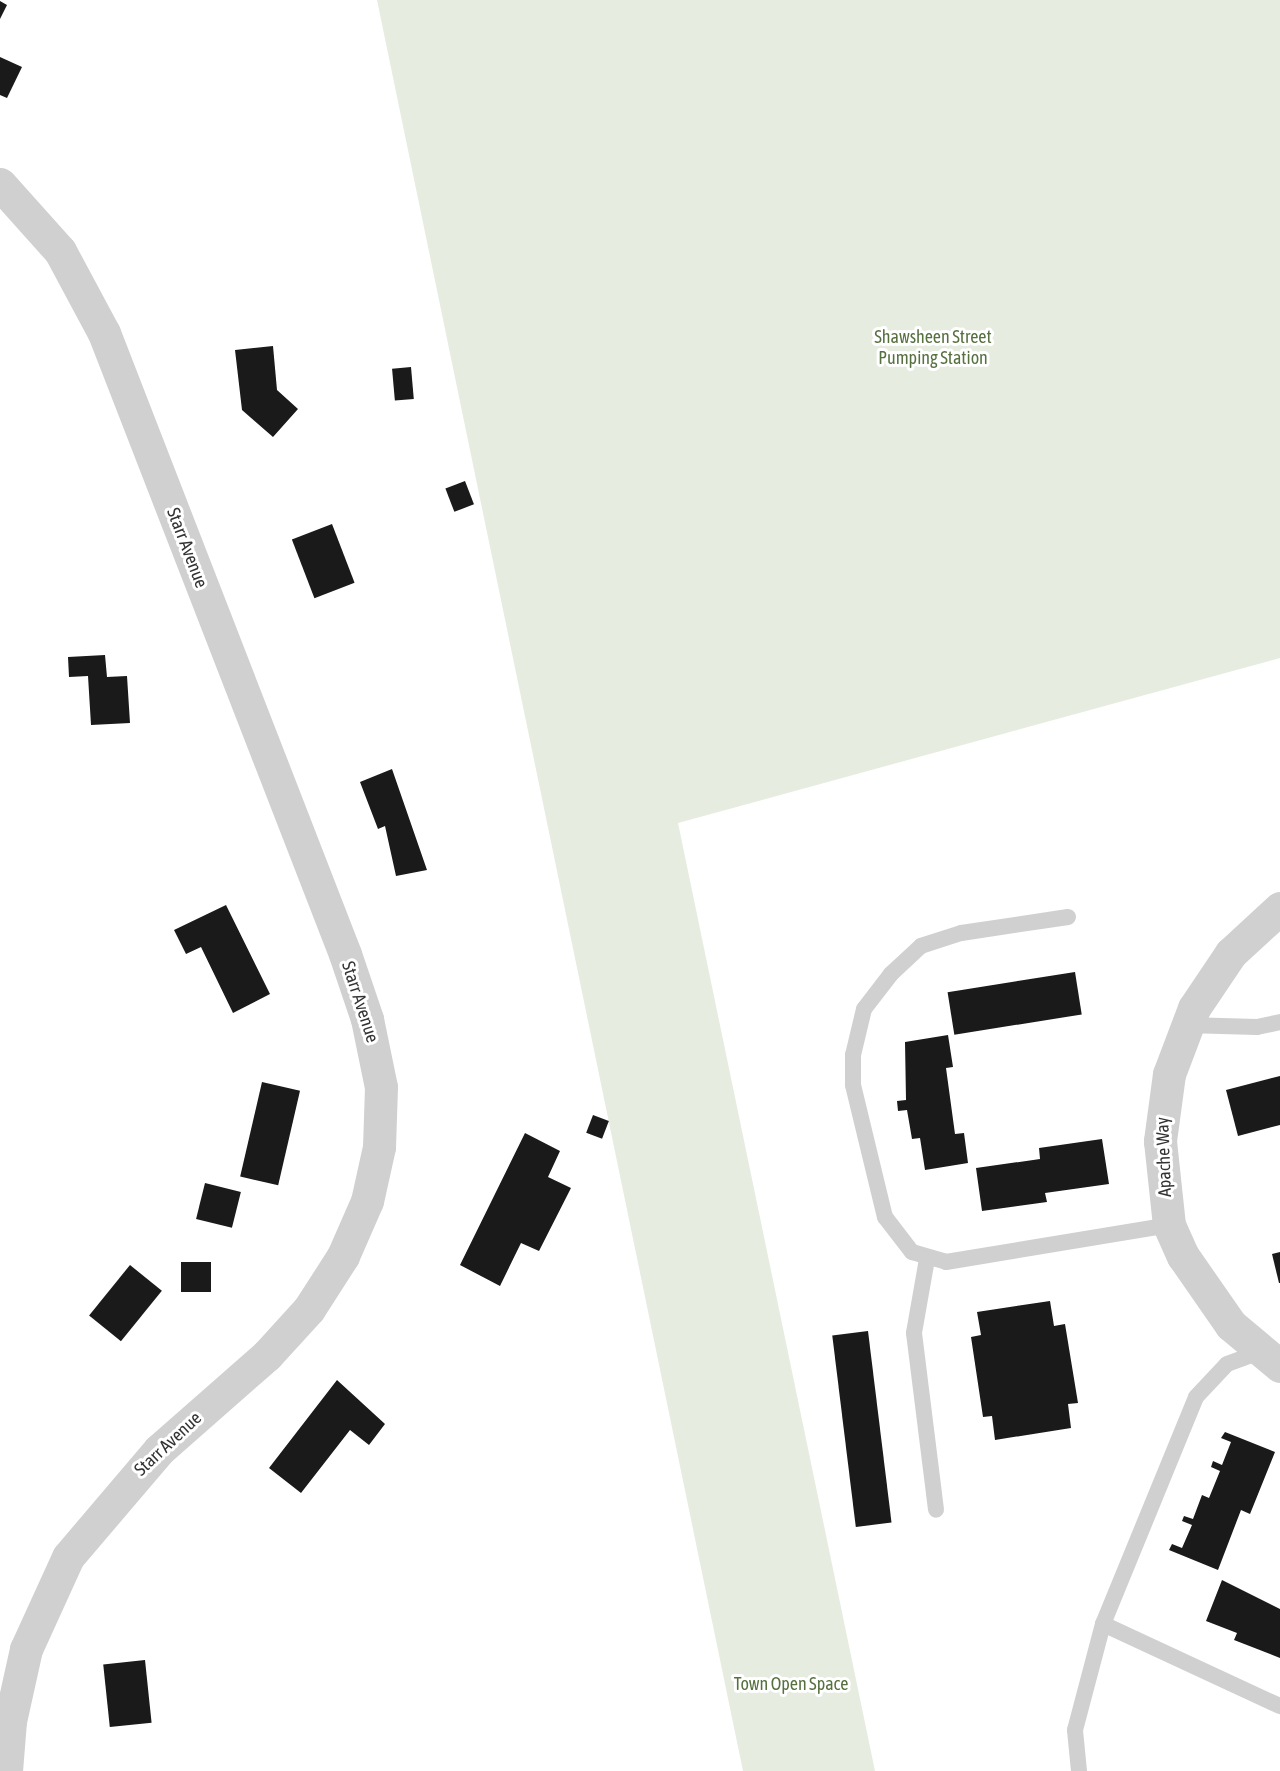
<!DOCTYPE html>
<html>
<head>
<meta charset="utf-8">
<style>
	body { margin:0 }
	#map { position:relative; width:1280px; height:1771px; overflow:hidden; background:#fff; font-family:"Asap Condensed",sans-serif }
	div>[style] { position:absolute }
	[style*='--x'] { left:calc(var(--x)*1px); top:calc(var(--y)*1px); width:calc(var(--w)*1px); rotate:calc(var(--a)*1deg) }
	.green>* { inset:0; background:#e6ecdf }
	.building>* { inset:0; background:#1a1a1a; transform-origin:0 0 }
	.lane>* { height:16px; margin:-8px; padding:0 8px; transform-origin:8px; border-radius:8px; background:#d0d0d0 }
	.street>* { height:33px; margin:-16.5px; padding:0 16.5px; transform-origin:16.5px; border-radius:16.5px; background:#d0d0d0 }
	span { translate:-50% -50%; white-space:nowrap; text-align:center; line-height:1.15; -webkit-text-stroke:6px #fff; paint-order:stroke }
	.park-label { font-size:18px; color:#56703f }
	.street-label { font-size:18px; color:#333 }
</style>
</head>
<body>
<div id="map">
	<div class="green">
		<div style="clip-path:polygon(377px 0,1280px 0,1280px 658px,678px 823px,875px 1771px,743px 1771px)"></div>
	</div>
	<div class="building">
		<div style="clip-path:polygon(0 1px,7px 5px,0 19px)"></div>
		<div style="clip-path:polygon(0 57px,22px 67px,7px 98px,0 95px)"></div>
		<div style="clip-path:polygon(273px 346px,277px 390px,298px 409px,273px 437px,242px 410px,235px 350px)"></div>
		<div style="left:411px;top:367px;width:32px;height:19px;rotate:85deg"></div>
		<div style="left:465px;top:481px;width:25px;height:21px;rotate:69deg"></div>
		<div style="left:332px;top:524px;width:63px;height:43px;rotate:69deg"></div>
		<div style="clip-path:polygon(105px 655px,107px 677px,127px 676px,130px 723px,91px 725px,88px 676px,69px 677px,68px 657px)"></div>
		<div style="clip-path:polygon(392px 769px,427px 870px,396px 876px,385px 826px,378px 829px,360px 782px)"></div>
		<div style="clip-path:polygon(226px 905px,270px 994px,233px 1013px,201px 947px,186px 954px,174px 930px)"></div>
		<div style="left:1075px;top:972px;width:43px;height:129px;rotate:81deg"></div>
		<div style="clip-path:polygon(948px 1035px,953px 1067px,946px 1068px,955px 1134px,964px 1133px,968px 1163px,925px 1170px,920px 1138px,912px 1139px,907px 1110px,898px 1111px,897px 1101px,906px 1100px,905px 1042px)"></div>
		<div style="clip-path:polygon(1280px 1076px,1280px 1125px,1238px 1136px,1226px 1090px)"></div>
		<div style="left:262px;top:1082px;width:39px;height:97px;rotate:13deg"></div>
		<div style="left:593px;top:1115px;width:17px;height:19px;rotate:21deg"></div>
		<div style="clip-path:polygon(525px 1133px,560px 1151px,548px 1177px,571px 1188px,539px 1251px,521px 1243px,500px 1286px,460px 1265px)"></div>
		<div style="clip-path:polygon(1102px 1139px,1109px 1184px,1045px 1193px,1047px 1202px,982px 1211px,976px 1168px,1040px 1159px,1039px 1148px)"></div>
		<div style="left:205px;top:1183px;width:37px;height:37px;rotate:14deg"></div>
		<div style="clip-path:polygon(1280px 1252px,1280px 1283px,1279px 1283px,1272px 1254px)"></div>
		<div style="left:181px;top:1262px;width:30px;height:30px"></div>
		<div style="left:130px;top:1265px;width:41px;height:65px;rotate:39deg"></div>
		<div style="clip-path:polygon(1050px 1301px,1054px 1326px,1065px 1324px,1078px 1403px,1068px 1404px,1071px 1428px,995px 1440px,992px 1416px,983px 1417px,971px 1337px,981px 1335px,977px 1312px)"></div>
		<div style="left:868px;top:1331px;width:193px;height:36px;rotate:83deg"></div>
		<div style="clip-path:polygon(337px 1380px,385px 1424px,369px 1445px,350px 1430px,301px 1493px,269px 1468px)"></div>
		<div style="clip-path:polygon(1225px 1432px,1275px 1452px,1250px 1514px,1241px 1510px,1218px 1570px,1169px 1550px,1172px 1544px,1182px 1548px,1192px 1525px,1182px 1521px,1184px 1516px,1193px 1519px,1202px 1495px,1209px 1498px,1220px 1471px,1211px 1467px,1213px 1461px,1222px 1465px,1231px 1442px,1221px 1438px)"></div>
		<div style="clip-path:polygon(1222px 1580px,1280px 1609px,1280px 1658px,1234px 1640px,1237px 1633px,1206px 1621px)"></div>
		<div style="left:145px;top:1660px;width:63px;height:42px;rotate:84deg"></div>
	</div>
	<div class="lane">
		<div style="--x:1068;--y:917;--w:108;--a:171.5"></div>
		<div style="--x:961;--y:933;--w:42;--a:162"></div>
		<div style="--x:921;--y:946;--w:41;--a:137"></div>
		<div style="--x:891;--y:974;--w:44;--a:127.6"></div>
		<div style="--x:864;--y:1009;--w:47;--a:103.4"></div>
		<div style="--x:853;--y:1055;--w:30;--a:90"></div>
		<div style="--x:853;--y:1085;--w:136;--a:76.4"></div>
		<div style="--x:885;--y:1217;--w:44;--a:52.4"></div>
		<div style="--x:912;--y:1252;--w:35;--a:16"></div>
		<div style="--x:946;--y:1262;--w:226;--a:-9.4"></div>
		<div style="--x:1186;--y:1025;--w:71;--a:1.6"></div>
		<div style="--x:1257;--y:1027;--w:24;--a:-12"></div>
		<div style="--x:927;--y:1259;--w:75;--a:100"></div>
		<div style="--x:914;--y:1333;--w:178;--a:82.9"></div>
		<div style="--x:1103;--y:1624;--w:245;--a:-67.7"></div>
		<div style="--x:1196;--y:1397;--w:45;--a:-46.8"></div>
		<div style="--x:1227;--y:1364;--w:37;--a:-20"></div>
		<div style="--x:1079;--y:1771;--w:41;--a:-95.6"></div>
		<div style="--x:1075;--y:1730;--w:110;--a:-75.2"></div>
		<div style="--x:1103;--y:1624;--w:195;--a:24.9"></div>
	</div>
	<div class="street">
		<div style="--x:0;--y:184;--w:90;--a:48.2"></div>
		<div style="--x:60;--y:251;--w:93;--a:61.8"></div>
		<div style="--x:104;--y:333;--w:666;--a:68.79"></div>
		<div style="--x:345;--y:954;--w:69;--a:71.3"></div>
		<div style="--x:367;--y:1019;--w:69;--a:78.4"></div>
		<div style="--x:381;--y:1087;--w:60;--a:91.9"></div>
		<div style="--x:379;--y:1147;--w:55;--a:102.5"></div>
		<div style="--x:367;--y:1201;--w:60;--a:113.6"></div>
		<div style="--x:343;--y:1256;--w:63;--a:122.7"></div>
		<div style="--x:309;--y:1309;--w:62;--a:132.4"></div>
		<div style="--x:267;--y:1355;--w:144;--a:138.7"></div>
		<div style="--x:159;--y:1450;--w:140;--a:130.4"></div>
		<div style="--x:68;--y:1557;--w:101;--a:114.5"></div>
		<div style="--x:26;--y:1649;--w:74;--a:102.5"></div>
		<div style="--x:10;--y:1721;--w:50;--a:94.6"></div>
		<div style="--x:1280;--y:908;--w:67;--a:137.4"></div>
		<div style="--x:1231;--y:953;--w:66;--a:123.9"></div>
		<div style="--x:1194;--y:1008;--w:71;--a:110.7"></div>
		<div style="--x:1169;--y:1074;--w:68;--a:97.7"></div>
		<div style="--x:1160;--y:1141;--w:84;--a:83.9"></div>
		<div style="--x:1169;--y:1225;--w:34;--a:66"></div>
		<div style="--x:1183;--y:1256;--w:84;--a:55.2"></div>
		<div style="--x:1231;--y:1325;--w:64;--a:39.9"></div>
	</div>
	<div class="park-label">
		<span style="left:933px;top:348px">Shawsheen Street<br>Pumping Station</span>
		<span style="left:791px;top:1684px">Town Open Space</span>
	</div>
	<div class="street-label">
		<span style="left:187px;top:548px;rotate:69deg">Starr Avenue</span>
		<span style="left:360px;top:1002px;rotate:72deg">Starr Avenue</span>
		<span style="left:1164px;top:1157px;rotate:-92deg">Apache Way</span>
		<span style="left:168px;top:1444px;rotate:-43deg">Starr Avenue</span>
	</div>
</div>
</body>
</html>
